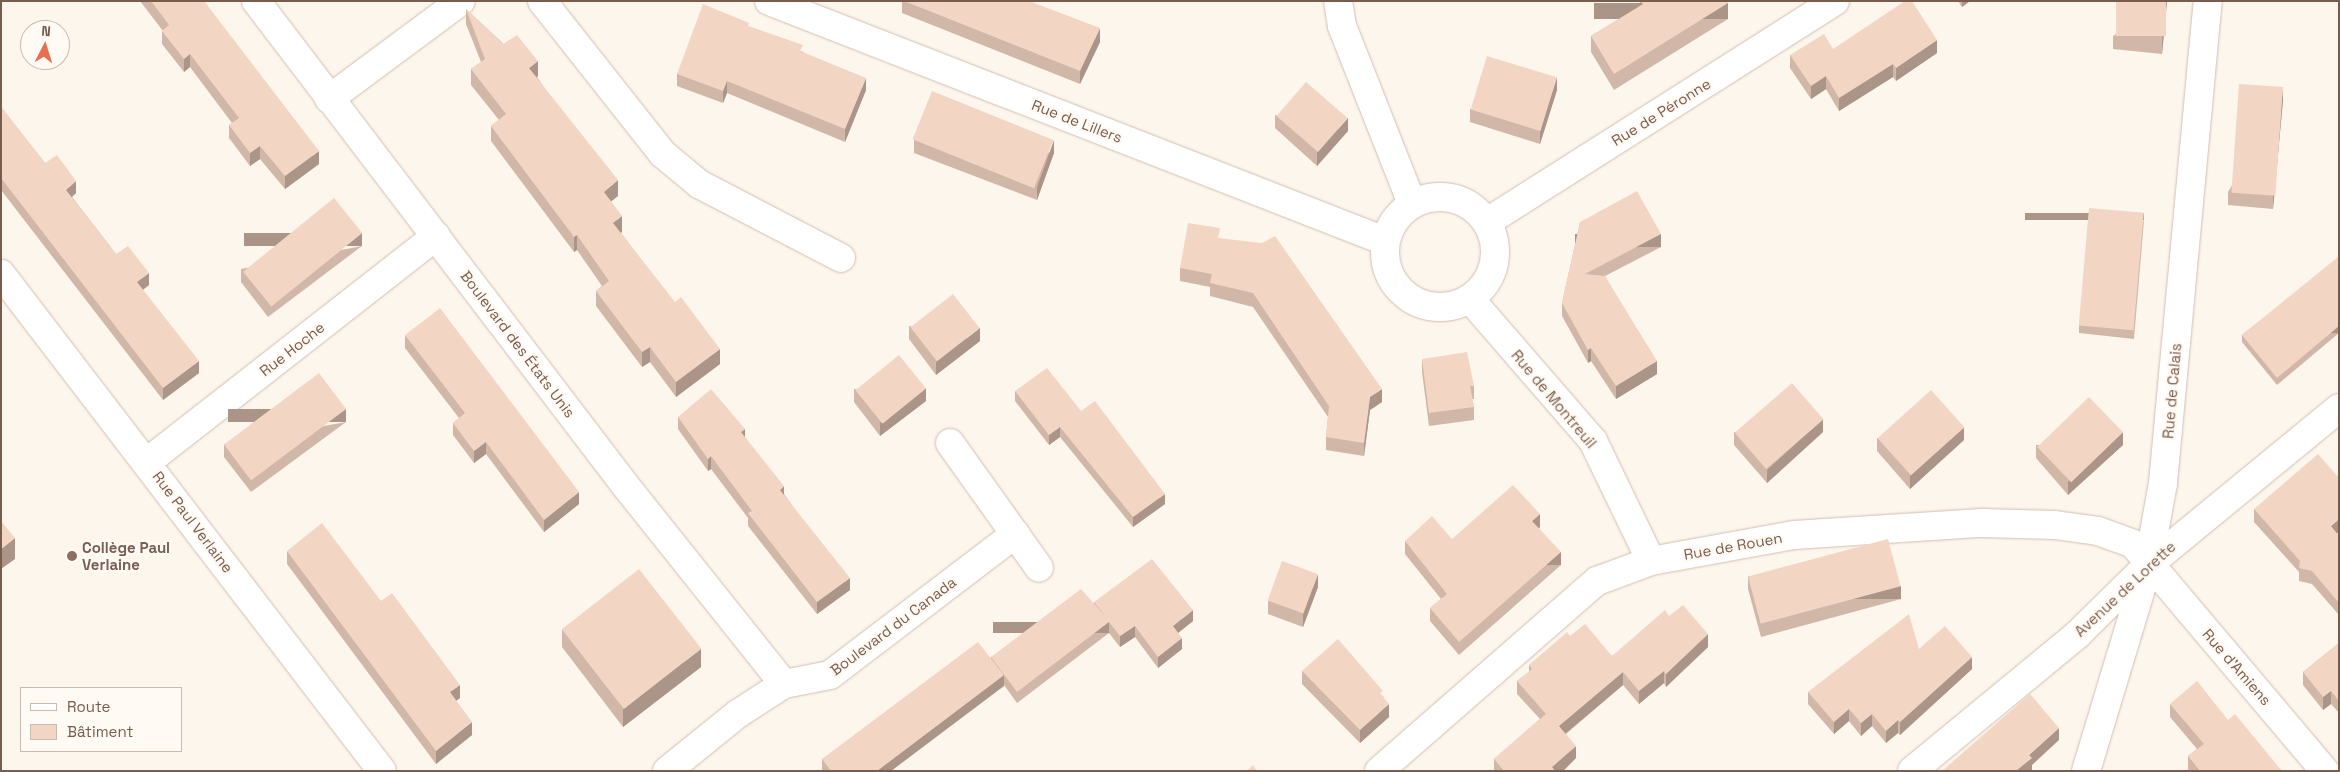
<!DOCTYPE html>
<html>
<head>
<meta charset="utf-8">
<style>
	body { margin:0 }
	#map { position:relative; width:2340px; height:772px; overflow:hidden; background:#fdf6ec; font-family:"Space Grotesk",sans-serif }
	div>[style] { position:absolute }
	[style*='--x'] { left:calc(var(--x)*1px); top:calc(var(--y)*1px); width:calc(var(--w)*1px); rotate:calc(var(--a)*1deg) }
	.roads { filter:drop-shadow(0 0 1px #d1beb0) drop-shadow(0 0 1px #d1beb0) }
	.minor>* { height:28px; margin:-14px; padding:0 14px; transform-origin:14px; border-radius:14px; background:#fff }
	.minor>.ring { margin:-14px; padding:0; box-sizing:content-box; background:none; border:28px solid #fff; border-radius:50% }
	.wall>* { inset:0; background:#d1b7a8 }
	.shaded-wall>* { inset:0; background:#aa9588; transform-origin:0 0 }
	.building>* { inset:0; background:#f3d5c3; transform-origin:0 0 }
	.dots>* { width:14px; height:14px; translate:-50% -50%; box-sizing:border-box; border:2px solid #fffaf3; border-radius:50% }
	span { translate:-50% -50%; white-space:nowrap; text-align:center; line-height:1.15; -webkit-text-stroke:5px #fffaf3; paint-order:stroke }
	.street-label { font-size:15px; color:#7a5c4d }
	.education-label { font-size:15px; color:#785e54; font-weight:700 }
	.left { translate:0 -50%; text-align:left }
	.frame { position:absolute; inset:0; border:2px solid #7a5c4d; pointer-events:none }
	.legend { position:absolute; left:20px; top:687px; width:162px; height:65px; box-sizing:border-box; background:#fffaf3; border:1px solid #cabbb1; margin:0; padding:6px 9px; list-style:none; font-size:15px; color:#7a5c4d }
	.legend li { display:flex; align-items:center; gap:10px; height:25px }
	.legend b { width:25px; border:1px solid #cabbb1 }
	.north { position:absolute; left:20px; top:20px; width:50px; height:50px; box-sizing:border-box; background:#fffaf3; border:1px solid #cabbb1; border-radius:50%; rotate:5deg; font-size:14px; font-weight:700; line-height:20px; text-align:center; color:#7a5c4d }
	.north::after { content:''; display:block; margin:auto; width:18px; height:22px; background:#e76f51; clip-path:polygon(50% 0,100% 100%,50% 72%,0 100%) }
</style>
</head>
<body>
<div id="map">
	<div class="roads">
		<div class="minor">
			<div style="--x:256;--y:1;--w:609;--a:52.68"></div>
			<div style="--x:625;--y:485;--w:255;--a:51.4"></div>
			<div style="--x:542;--y:1;--w:195;--a:51.7"></div>
			<div style="--x:663;--y:154;--w:47;--a:39.8"></div>
			<div style="--x:699;--y:184;--w:160;--a:27.5"></div>
			<div style="--x:769;--y:1;--w:661;--a:21.29"></div>
			<div style="--x:1338;--y:1;--w:25;--a:81"></div>
			<div style="--x:1342;--y:26;--w:191;--a:68.5"></div>
			<div style="--x:329;--y:99;--w:164;--a:-36.6"></div>
			<div class="ring" style="left:1385px;top:197px;width:82px;height:82px"></div>
			<div style="--x:1487;--y:222;--w:412;--a:-32.4"></div>
			<div style="--x:1;--y:274;--w:626;--a:52.53"></div>
			<div style="--x:1470;--y:299;--w:188;--a:49.1"></div>
			<div style="--x:1593;--y:441;--w:133;--a:64.2"></div>
			<div style="--x:950;--y:443;--w:153;--a:54.5"></div>
			<div style="--x:147;--y:462;--w:367;--a:-38"></div>
			<div style="--x:667;--y:771;--w:92;--a:-38.9"></div>
			<div style="--x:739;--y:713;--w:54;--a:-32.8"></div>
			<div style="--x:784;--y:684;--w:47;--a:-11.1"></div>
			<div style="--x:830;--y:675;--w:233;--a:-37.3"></div>
			<div style="--x:1379;--y:771;--w:289;--a:-41.1"></div>
			<div style="--x:1597;--y:581;--w:58;--a:-20.3"></div>
			<div style="--x:1651;--y:561;--w:145;--a:-10.3"></div>
			<div style="--x:1794;--y:535;--w:188;--a:-3.7"></div>
			<div style="--x:1982;--y:523;--w:73;--a:1.6"></div>
			<div style="--x:2055;--y:525;--w:43;--a:7.9"></div>
			<div style="--x:2098;--y:531;--w:37;--a:20"></div>
			<div style="--x:2133;--y:544;--w:297;--a:49.8"></div>
			<div style="--x:1912;--y:771;--w:215;--a:-39.5"></div>
			<div style="--x:2078;--y:634;--w:98;--a:-44.6"></div>
			<div style="--x:2148;--y:565;--w:247;--a:-39.4"></div>
			<div style="--x:2086;--y:771;--w:215;--a:-73.2"></div>
			<div style="--x:2148;--y:565;--w:83;--a:-79.6"></div>
			<div style="--x:2163;--y:483;--w:484;--a:-84.7"></div>
		</div>
	</div>
	<div class="wall">
		<div style="clip-path:polygon(140px 1px,204px 1px,319px 164px,285px 189px,260px 159px,250px 166px,229px 138px,229px 125px,232px 123px,190px 67px,184px 72px,162px 44px,162px 31px,163px 31px)"></div>
		<div style="clip-path:polygon(902px 1px,1029px 1px,1100px 42px,1080px 84px,902px 13px)"></div>
		<div style="clip-path:polygon(1640px 1px,1727px 1px,1728px 19px,1614px 90px,1591px 52px,1591px 36px,1640px 6px)"></div>
		<div style="clip-path:polygon(1958px 1px,1970px 1px,1962px 7px)"></div>
		<div style="clip-path:polygon(2167px 1px,2162px 54px,2113px 49px,2113px 36px)"></div>
		<div style="clip-path:polygon(466px 9px,538px 76px,537px 77px,618px 196px,611px 201px,622px 232px,621px 233px,720px 364px,676px 397px,650px 362px,642px 367px,596px 306px,596px 291px,602px 286px,577px 250px,574px 252px,491px 141px,491px 126px,499px 120px,471px 85px,471px 69px,481px 62px,466px 24px)"></div>
		<div style="clip-path:polygon(749px 27px,803px 52px,866px 90px,845px 142px,727px 93px,723px 103px,677px 86px,677px 74px)"></div>
		<div style="clip-path:polygon(1833px 49px,1937px 53px,1896px 81px,1893px 77px,1839px 111px,1826px 89px,1811px 99px,1790px 68px,1790px 55px)"></div>
		<div style="clip-path:polygon(1557px 90px,1540px 144px,1470px 122px,1470px 109px)"></div>
		<div style="clip-path:polygon(2283px 100px,2273px 209px,2228px 205px,2228px 192px)"></div>
		<div style="clip-path:polygon(1px 107px,45px 163px,76px 193px,72px 197px,116px 254px,149px 285px,143px 290px,199px 373px,163px 400px,1px 190px)"></div>
		<div style="clip-path:polygon(1275px 115px,1348px 131px,1317px 166px,1275px 128px)"></div>
		<div style="clip-path:polygon(914px 140px,1054px 153px,1037px 200px,914px 153px)"></div>
		<div style="clip-path:polygon(2144px 220px,2134px 339px,2079px 333px,2079px 326px)"></div>
		<div style="clip-path:polygon(1580px 222px,1661px 247px,1605px 276px,1657px 374px,1616px 399px,1591px 361px,1588px 363px,1562px 316px,1562px 303px)"></div>
		<div style="clip-path:polygon(1220px 238px,1382px 402px,1370px 410px,1364px 456px,1326px 450px,1326px 437px,1328px 417px,1253px 307px,1210px 296px,1210px 287px,1180px 281px,1180px 268px)"></div>
		<div style="clip-path:polygon(362px 246px,268px 317px,241px 282px,241px 269px)"></div>
		<div style="clip-path:polygon(2339px 258px,2339px 333px,2277px 385px,2242px 342px,2242px 335px)"></div>
		<div style="clip-path:polygon(909px 326px,980px 341px,936px 375px,909px 339px)"></div>
		<div style="clip-path:polygon(405px 335px,579px 504px,544px 532px,486px 454px,474px 463px,453px 435px,453px 423px,459px 418px,405px 348px)"></div>
		<div style="clip-path:polygon(1422px 359px,1474px 386px,1474px 399px,1472px 399px,1474px 407px,1474px 420px,1429px 426px,1422px 372px)"></div>
		<div style="clip-path:polygon(854px 389px,926px 401px,880px 436px,854px 402px)"></div>
		<div style="clip-path:polygon(1015px 391px,1081px 411px,1165px 504px,1133px 527px,1060px 437px,1049px 445px,1015px 401px)"></div>
		<div style="clip-path:polygon(678px 417px,745px 437px,850px 590px,817px 614px,748px 526px,748px 518px,711px 469px,708px 471px,678px 429px)"></div>
		<div style="clip-path:polygon(346px 422px,251px 492px,224px 457px,224px 444px)"></div>
		<div style="clip-path:polygon(1734px 432px,1823px 432px,1767px 483px,1734px 445px)"></div>
		<div style="clip-path:polygon(1877px 438px,1964px 440px,1910px 489px,1877px 451px)"></div>
		<div style="clip-path:polygon(2036px 445px,2123px 445px,2068px 495px,2036px 458px)"></div>
		<div style="clip-path:polygon(2254px 509px,2337px 534px,2339px 536px,2339px 615px,2312px 584px,2299px 581px,2299px 572px,2254px 522px)"></div>
		<div style="clip-path:polygon(1540px 527px,1539px 528px,1561px 565px,1459px 655px,1430px 621px,1430px 608px,1441px 599px,1405px 554px,1405px 541px,1452px 539px)"></div>
		<div style="clip-path:polygon(287px 551px,381px 601px,460px 698px,456px 701px,472px 735px,436px 764px,287px 564px)"></div>
		<div style="clip-path:polygon(1748px 576px,1901px 599px,1761px 637px,1748px 589px)"></div>
		<div style="clip-path:polygon(1318px 587px,1303px 627px,1268px 614px,1268px 601px)"></div>
		<div style="clip-path:polygon(1094px 602px,1193px 621px,1178px 633px,1182px 649px,1158px 668px,1135px 637px,1120px 647px,1109px 633px,1017px 703px,1004px 685px,891px 771px,822px 770px,822px 759px,991px 659px,991px 657px,1094px 603px)"></div>
		<div style="clip-path:polygon(1669px 616px,1708px 647px,1666px 687px,1664px 683px,1639px 704px,1623px 685px,1566px 734px,1576px 758px,1563px 771px,1494px 771px,1494px 759px,1540px 719px,1517px 694px,1517px 681px,1529px 672px,1529px 665px,1570px 636px,1612px 656px)"></div>
		<div style="clip-path:polygon(562px 629px,701px 667px,623px 727px,562px 647px)"></div>
		<div style="clip-path:polygon(2339px 643px,2339px 713px,2331px 704px,2323px 710px,2303px 685px,2303px 672px)"></div>
		<div style="clip-path:polygon(1919px 649px,1972px 669px,1900px 735px,1898px 733px,1886px 743px,1872px 726px,1861px 736px,1849px 721px,1834px 734px,1808px 704px,1808px 692px)"></div>
		<div style="clip-path:polygon(1302px 671px,1383px 696px,1389px 717px,1360px 743px,1302px 684px)"></div>
		<div style="clip-path:polygon(2170px 704px,2228px 720px,2282px 771px,2189px 771px,2188px 769px,2188px 756px,2197px 749px,2170px 717px)"></div>
	</div>
	<div class="shaded-wall">
		<div style="clip-path:polygon(1962px 1px,1970px 1px,1962px 7px)"></div>
		<div style="clip-path:polygon(2166px 1px,2167px 1px,2162px 54px,2162px 41px)"></div>
		<div style="left:1728px;top:3px;width:16px;height:134px;rotate:90deg"></div>
		<div style="clip-path:polygon(1100px 28px,1100px 42px,1080px 84px,1080px 71px)"></div>
		<div style="clip-path:polygon(1937px 40px,1937px 53px,1896px 81px,1896px 68px)"></div>
		<div style="clip-path:polygon(190px 54px,190px 67px,184px 72px,184px 59px)"></div>
		<div style="clip-path:polygon(538px 61px,538px 76px,529px 83px,529px 68px)"></div>
		<div style="clip-path:polygon(1893px 64px,1893px 77px,1839px 111px,1839px 98px)"></div>
		<div style="clip-path:polygon(1826px 76px,1826px 89px,1811px 99px,1811px 86px)"></div>
		<div style="clip-path:polygon(1557px 77px,1557px 90px,1540px 144px,1540px 131px)"></div>
		<div style="clip-path:polygon(866px 78px,866px 90px,845px 142px,845px 129px)"></div>
		<div style="clip-path:polygon(727px 81px,727px 93px,723px 103px,723px 91px)"></div>
		<div style="clip-path:polygon(2283px 87px,2283px 100px,2273px 209px,2273px 195px)"></div>
		<div style="clip-path:polygon(1348px 118px,1348px 131px,1317px 166px,1317px 153px)"></div>
		<div style="clip-path:polygon(1054px 140px,1054px 153px,1037px 200px,1037px 187px)"></div>
		<div style="clip-path:polygon(260px 146px,260px 159px,250px 166px,250px 153px)"></div>
		<div style="clip-path:polygon(319px 151px,319px 164px,285px 189px,285px 176px)"></div>
		<div style="clip-path:polygon(618px 180px,618px 196px,604px 207px,604px 192px)"></div>
		<div style="clip-path:polygon(76px 181px,76px 193px,66px 202px,66px 190px)"></div>
		<div style="left:2144px;top:213px;width:7px;height:119px;rotate:90deg"></div>
		<div style="clip-path:polygon(622px 216px,622px 232px,613px 238px,613px 223px)"></div>
		<div style="left:362px;top:233px;width:13px;height:118px;rotate:90deg"></div>
		<div style="left:1661px;top:234px;width:13px;height:86px;rotate:90deg"></div>
		<div style="clip-path:polygon(577px 235px,577px 250px,574px 252px,574px 237px)"></div>
		<div style="clip-path:polygon(149px 273px,149px 285px,137px 294px,137px 282px)"></div>
		<div style="left:2339px;top:326px;width:7px;height:81px;rotate:90deg"></div>
		<div style="clip-path:polygon(980px 328px,980px 341px,936px 375px,936px 362px)"></div>
		<div style="clip-path:polygon(650px 347px,650px 362px,642px 367px,642px 352px)"></div>
		<div style="clip-path:polygon(1591px 348px,1591px 361px,1588px 363px,1588px 350px)"></div>
		<div style="clip-path:polygon(720px 349px,720px 364px,676px 397px,676px 382px)"></div>
		<div style="clip-path:polygon(199px 361px,199px 373px,163px 400px,163px 388px)"></div>
		<div style="clip-path:polygon(1657px 361px,1657px 374px,1616px 399px,1616px 386px)"></div>
		<div style="clip-path:polygon(926px 388px,926px 401px,880px 436px,880px 423px)"></div>
		<div style="clip-path:polygon(1382px 389px,1382px 402px,1370px 410px,1364px 456px,1364px 443px,1370px 397px)"></div>
		<div style="left:346px;top:409px;width:13px;height:118px;rotate:90deg"></div>
		<div style="clip-path:polygon(1823px 419px,1823px 432px,1767px 483px,1767px 470px)"></div>
		<div style="clip-path:polygon(1060px 427px,1060px 437px,1049px 445px,1049px 435px)"></div>
		<div style="clip-path:polygon(1964px 427px,1964px 440px,1910px 489px,1910px 476px)"></div>
		<div style="clip-path:polygon(745px 429px,745px 441px,741px 432px)"></div>
		<div style="clip-path:polygon(2123px 432px,2123px 445px,2068px 495px,2068px 482px)"></div>
		<div style="clip-path:polygon(486px 442px,486px 454px,474px 463px,474px 451px)"></div>
		<div style="clip-path:polygon(711px 456px,711px 469px,708px 471px,708px 459px)"></div>
		<div style="clip-path:polygon(784px 486px,784px 498px,780px 490px)"></div>
		<div style="clip-path:polygon(579px 492px,579px 504px,544px 532px,544px 520px)"></div>
		<div style="clip-path:polygon(1165px 494px,1165px 504px,1133px 527px,1133px 517px)"></div>
		<div style="clip-path:polygon(1540px 514px,1540px 527px,1532px 534px,1532px 521px)"></div>
		<div style="clip-path:polygon(2339px 519px,2339px 532px,2331px 539px,2331px 526px)"></div>
		<div style="clip-path:polygon(15px 538px,15px 559px,1px 569px,1px 549px)"></div>
		<div style="left:1561px;top:552px;width:13px;height:136px;rotate:90deg"></div>
		<div style="clip-path:polygon(1318px 574px,1318px 587px,1303px 627px,1303px 614px)"></div>
		<div style="clip-path:polygon(850px 578px,850px 590px,817px 614px,817px 602px)"></div>
		<div style="left:1901px;top:586px;width:13px;height:145px;rotate:90deg"></div>
		<div style="clip-path:polygon(1193px 610px,1193px 621px,1173px 637px,1173px 626px)"></div>
		<div style="left:1109px;top:622px;width:11px;height:116px;rotate:90deg"></div>
		<div style="clip-path:polygon(1135px 626px,1135px 637px,1120px 647px,1120px 636px)"></div>
		<div style="clip-path:polygon(1708px 634px,1708px 647px,1666px 687px,1666px 674px)"></div>
		<div style="clip-path:polygon(1182px 638px,1182px 649px,1158px 668px,1158px 657px)"></div>
		<div style="clip-path:polygon(701px 649px,701px 667px,623px 727px,623px 709px)"></div>
		<div style="clip-path:polygon(1972px 657px,1972px 669px,1900px 735px,1900px 722px)"></div>
		<div style="clip-path:polygon(1664px 671px,1664px 683px,1639px 704px,1639px 691px)"></div>
		<div style="clip-path:polygon(1623px 672px,1623px 685px,1559px 739px,1559px 726px)"></div>
		<div style="clip-path:polygon(1004px 675px,1004px 686px,891px 771px,877px 771px)"></div>
		<div style="clip-path:polygon(460px 685px,460px 698px,450px 705px,450px 692px)"></div>
		<div style="clip-path:polygon(2331px 691px,2331px 704px,2323px 710px,2323px 697px)"></div>
		<div style="clip-path:polygon(1389px 704px,1389px 717px,1360px 743px,1360px 730px)"></div>
		<div style="clip-path:polygon(1849px 709px,1849px 721px,1834px 734px,1834px 722px)"></div>
		<div style="clip-path:polygon(1872px 714px,1872px 726px,1861px 736px,1861px 723px)"></div>
		<div style="clip-path:polygon(1898px 720px,1898px 733px,1886px 743px,1886px 731px)"></div>
		<div style="clip-path:polygon(472px 722px,472px 735px,436px 764px,436px 751px)"></div>
		<div style="clip-path:polygon(2059px 728px,2059px 740px,2032px 765px,2032px 770px,2030px 771px,2016px 771px,2029px 755px)"></div>
		<div style="clip-path:polygon(1576px 746px,1576px 758px,1563px 771px,1552px 771px,1552px 767px)"></div>
	</div>
	<div class="building">
		<div style="clip-path:polygon(151px 1px,204px 1px,319px 151px,285px 176px,260px 146px,250px 153px,229px 125px,239px 118px,190px 54px,184px 59px,162px 31px,169px 25px)"></div>
		<div style="clip-path:polygon(904px 1px,1029px 1px,1100px 28px,1080px 71px)"></div>
		<div style="clip-path:polygon(1641px 1px,1727px 1px,1728px 3px,1614px 74px,1591px 36px,1643px 4px)"></div>
		<div style="clip-path:polygon(1905px 1px,1912px 1px,1937px 40px,1896px 68px,1893px 64px,1839px 98px,1826px 76px,1811px 86px,1790px 55px,1824px 34px,1833px 49px)"></div>
		<div style="left:2116px;top:1px;width:50px;height:35px"></div>
		<div style="clip-path:polygon(703px 4px,749px 23px,748px 26px,803px 45px,800px 51px,866px 78px,845px 129px,727px 81px,723px 91px,677px 74px)"></div>
		<div style="clip-path:polygon(466px 9px,503px 44px,517px 35px,538px 61px,529px 68px,618px 180px,604px 192px,622px 216px,613px 223px,675px 302px,681px 297px,720px 349px,676px 382px,650px 347px,642px 352px,596px 291px,609px 281px,577px 235px,574px 237px,491px 126px,506px 114px,471px 69px,485px 59px)"></div>
		<div style="left:1487px;top:56px;width:73px;height:56px;rotate:17deg"></div>
		<div style="left:1306px;top:82px;width:55px;height:45px;rotate:41deg"></div>
		<div style="left:2239px;top:84px;width:44px;height:109px;rotate:4deg"></div>
		<div style="left:932px;top:91px;width:131px;height:52px;rotate:22deg"></div>
		<div style="clip-path:polygon(1px 107px,45px 163px,57px 155px,76px 181px,66px 190px,116px 254px,128px 246px,149px 273px,137px 282px,199px 361px,163px 388px,1px 178px)"></div>
		<div style="clip-path:polygon(1637px 191px,1661px 234px,1585px 274px,1605px 276px,1657px 361px,1616px 386px,1591px 348px,1588px 350px,1562px 303px,1580px 222px)"></div>
		<div style="left:334px;top:198px;width:45px;height:117px;rotate:51deg"></div>
		<div style="left:2089px;top:208px;width:55px;height:118px;rotate:5deg"></div>
		<div style="clip-path:polygon(1188px 223px,1220px 228px,1218px 238px,1262px 243px,1275px 236px,1382px 389px,1370px 397px,1364px 443px,1326px 437px,1329px 406px,1253px 293px,1210px 283px,1212px 274px,1180px 268px)"></div>
		<div style="clip-path:polygon(2338px 257px,2339px 258px,2339px 326px,2277px 378px,2242px 335px)"></div>
		<div style="left:953px;top:294px;width:43px;height:54px;rotate:52deg"></div>
		<div style="clip-path:polygon(440px 308px,579px 492px,544px 520px,486px 442px,474px 451px,453px 423px,465px 413px,405px 335px)"></div>
		<div style="clip-path:polygon(1467px 352px,1474px 386px,1470px 386px,1474px 407px,1429px 413px,1422px 359px)"></div>
		<div style="left:899px;top:355px;width:43px;height:56px;rotate:51deg"></div>
		<div style="clip-path:polygon(1047px 368px,1081px 411px,1095px 401px,1165px 494px,1133px 517px,1060px 427px,1049px 435px,1015px 391px)"></div>
		<div style="left:319px;top:373px;width:45px;height:119px;rotate:53deg"></div>
		<div style="left:1792px;top:383px;width:48px;height:76px;rotate:49deg"></div>
		<div style="clip-path:polygon(711px 389px,745px 429px,741px 432px,784px 486px,780px 490px,850px 578px,817px 602px,748px 513px,752px 511px,711px 456px,708px 459px,678px 417px)"></div>
		<div style="left:1931px;top:390px;width:50px;height:72px;rotate:48deg"></div>
		<div style="left:2089px;top:397px;width:49px;height:72px;rotate:46deg"></div>
		<div style="clip-path:polygon(2318px 454px,2339px 478px,2339px 519px,2331px 526px,2339px 536px,2339px 603px,2312px 571px,2299px 568px,2300px 561px,2254px 509px)"></div>
		<div style="clip-path:polygon(1513px 485px,1540px 514px,1532px 521px,1561px 552px,1459px 642px,1430px 608px,1447px 594px,1405px 541px,1432px 516px,1452px 539px)"></div>
		<div style="clip-path:polygon(1px 521px,15px 538px,1px 549px)"></div>
		<div style="clip-path:polygon(322px 523px,381px 601px,392px 593px,460px 685px,450px 692px,472px 722px,436px 751px,287px 551px)"></div>
		<div style="left:1888px;top:539px;width:49px;height:145px;rotate:75deg"></div>
		<div style="clip-path:polygon(1152px 559px,1193px 610px,1173px 626px,1182px 638px,1158px 657px,1135px 626px,1120px 636px,1109px 622px,1017px 692px,991px 657px,1081px 589px,1106px 617px,1094px 602px)"></div>
		<div style="left:1282px;top:561px;width:38px;height:42px;rotate:20deg"></div>
		<div style="left:639px;top:569px;width:101px;height:98px;rotate:52deg"></div>
		<div style="clip-path:polygon(1683px 605px,1708px 634px,1666px 674px,1664px 671px,1639px 691px,1623px 672px,1559px 726px,1576px 746px,1552px 767px,1555px 771px,1504px 771px,1494px 759px,1546px 714px,1517px 681px,1532px 669px,1529px 665px,1567px 632px,1570px 636px,1585px 624px,1612px 656px,1665px 610px,1669px 616px)"></div>
		<div style="clip-path:polygon(1909px 614px,1919px 649px,1945px 626px,1972px 657px,1900px 722px,1898px 720px,1886px 731px,1872px 714px,1861px 723px,1849px 709px,1834px 722px,1808px 692px)"></div>
		<div style="clip-path:polygon(1338px 639px,1383px 691px,1380px 693px,1389px 704px,1360px 730px,1302px 671px)"></div>
		<div style="clip-path:polygon(978px 642px,1004px 675px,877px 771px,831px 771px,822px 759px)"></div>
		<div style="clip-path:polygon(2339px 643px,2339px 701px,2331px 691px,2323px 697px,2303px 672px)"></div>
		<div style="clip-path:polygon(2197px 681px,2228px 720px,2235px 714px,2282px 771px,2200px 771px,2188px 756px,2204px 744px,2170px 704px)"></div>
		<div style="clip-path:polygon(2030px 694px,2059px 728px,2029px 755px,2032px 758px,2016px 771px,1942px 771px)"></div>
		<div style="clip-path:polygon(1253px 765px,1257px 771px,1247px 771px)"></div>
	</div>
	<div class="dots">
		<div style="left:72px;top:556px;background:#8d6e63"></div>
	</div>
	<div class="street-label">
		<span style="left:1661px;top:112px;rotate:-32deg">Rue de Péronne</span>
		<span style="left:1077px;top:121px;rotate:21deg">Rue de Lillers</span>
		<span style="left:518px;top:344px;rotate:53deg">Boulevard des États Unis</span>
		<span style="left:292px;top:349px;rotate:-38deg">Rue Hoche</span>
		<span style="left:2172px;top:391px;rotate:-85deg">Rue de Calais</span>
		<span style="left:1554px;top:399px;rotate:50deg">Rue de Montreuil</span>
		<span style="left:193px;top:522px;rotate:53deg">Rue Paul Verlaine</span>
		<span style="left:1733px;top:546px;rotate:-10deg">Rue de Rouen</span>
		<span style="left:2125px;top:589px;rotate:-43deg">Avenue de Lorette</span>
		<span style="left:893px;top:626px;rotate:-37deg">Boulevard du Canada</span>
		<span style="left:2237px;top:667px;rotate:49deg">Rue d'Amiens</span>
	</div>
	<div class="education-label">
		<span class="left" style="left:82px;top:556px">Collège Paul<br>Verlaine</span>
	</div>
	<div class="frame"></div>
	<ul class="legend">
	<li><b style="height:6px;background:#fff"></b>Route</li>
	<li><b style="height:14px;background:#f3d5c3"></b>Bâtiment</li>
	</ul>
	<div class="north">N</div>
</div>
</body>
</html>
